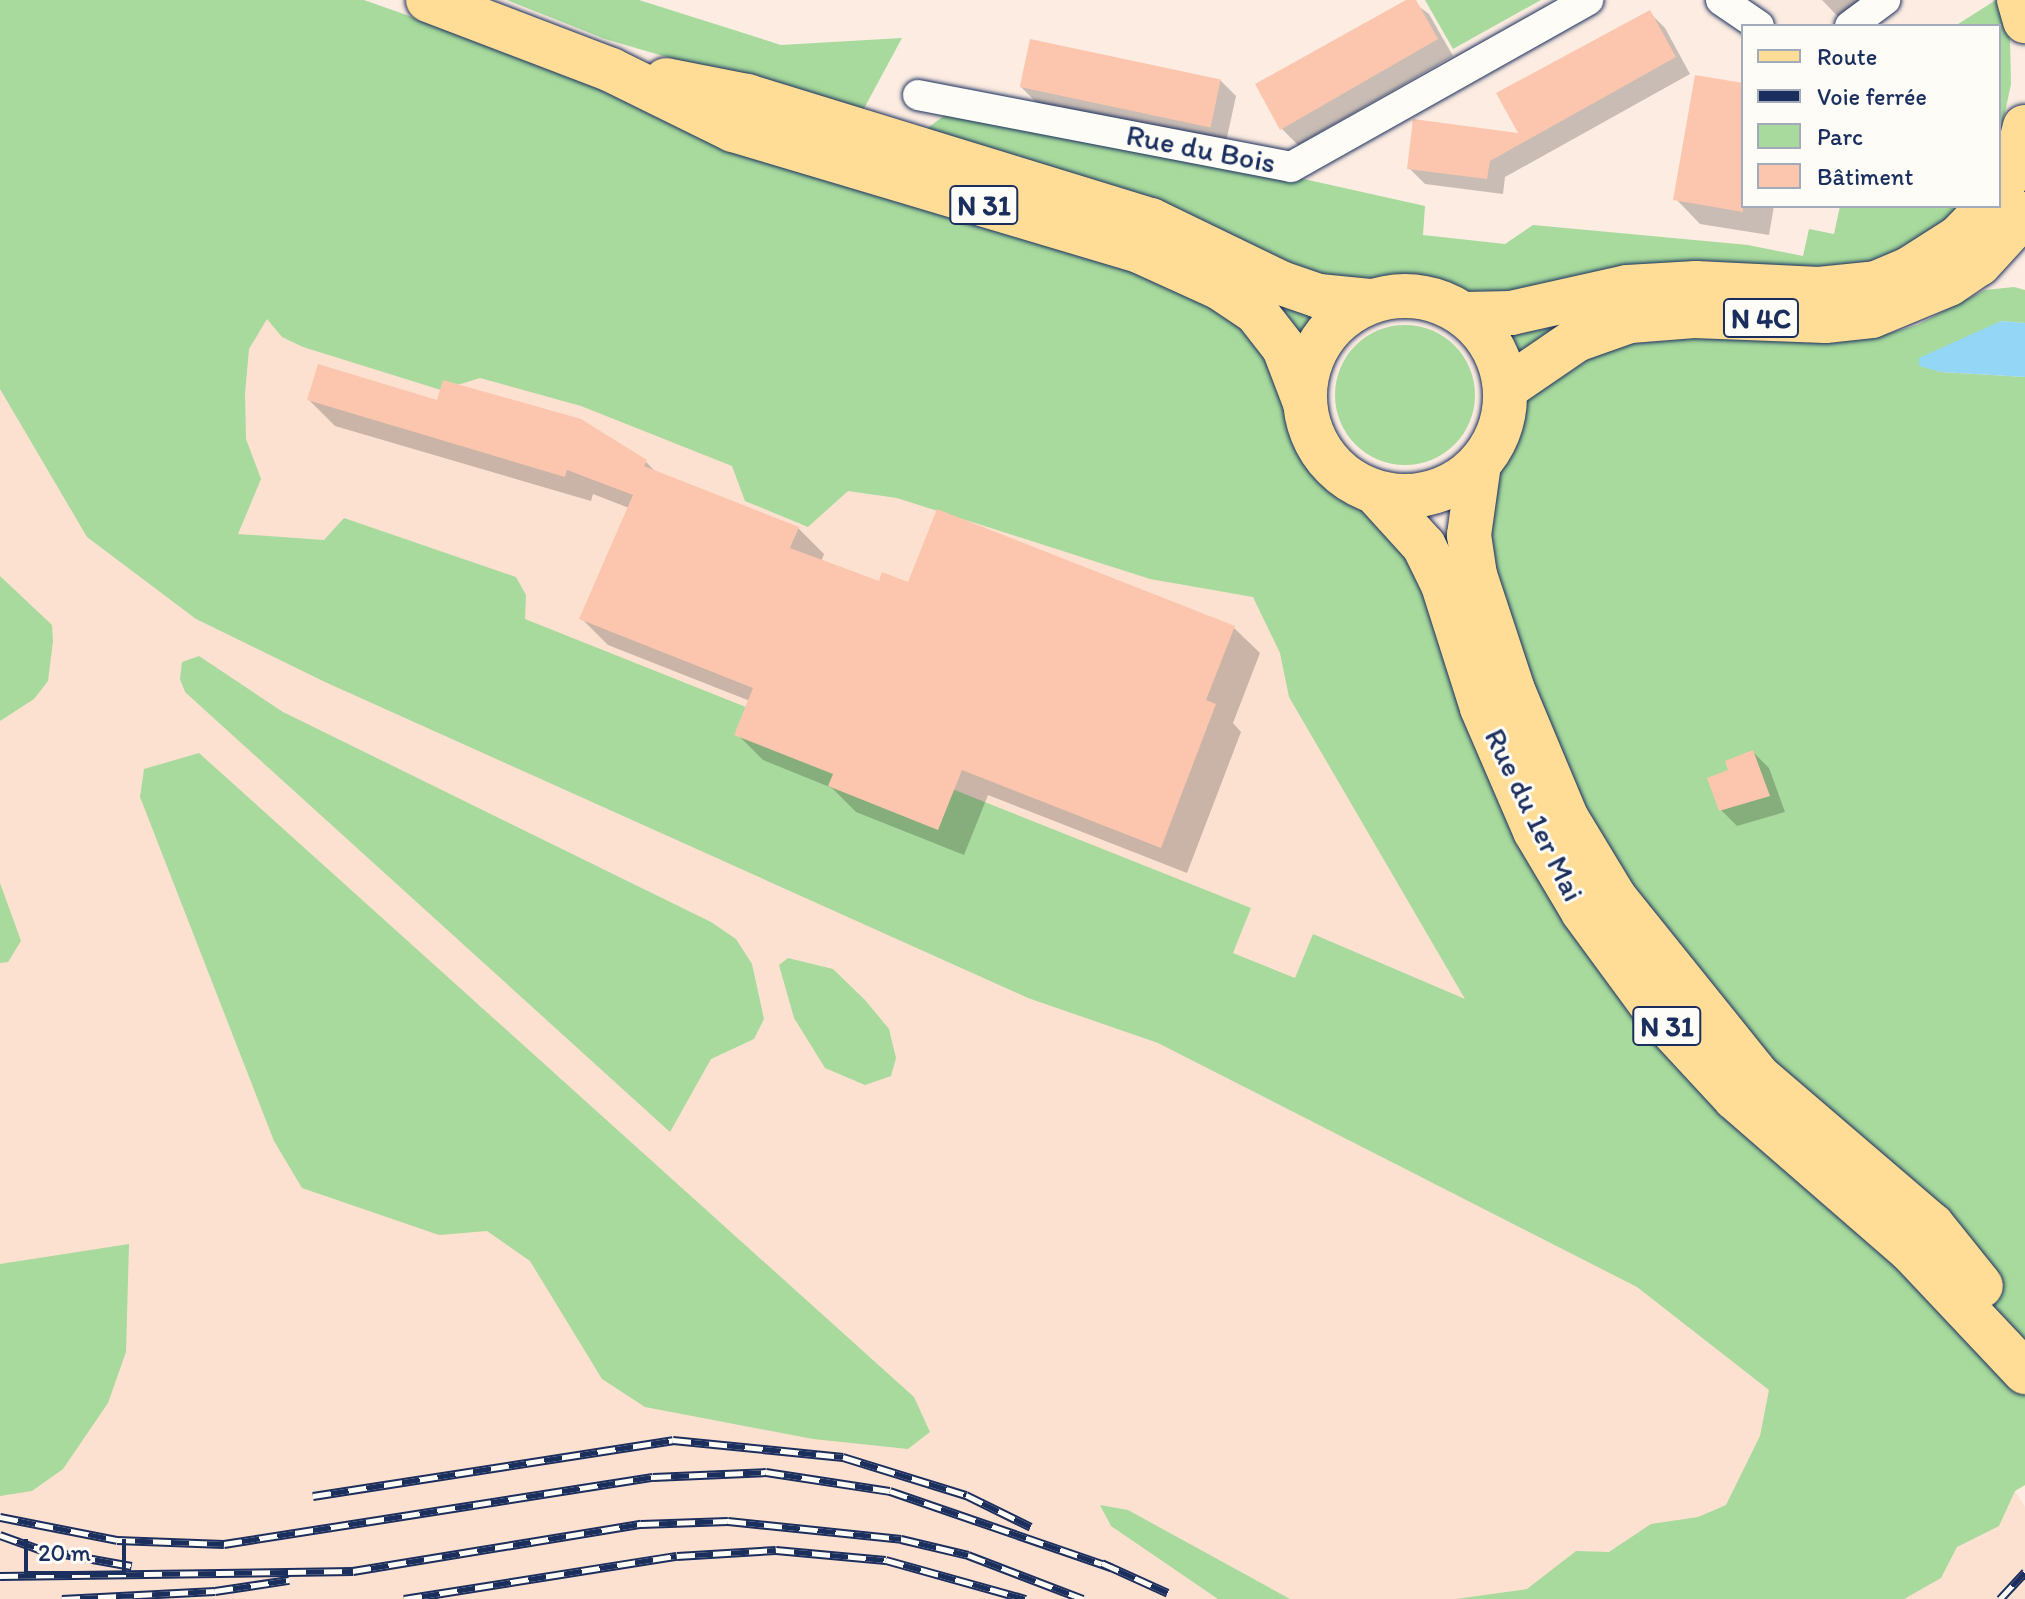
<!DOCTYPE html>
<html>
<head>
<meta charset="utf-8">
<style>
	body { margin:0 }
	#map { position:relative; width:2025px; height:1599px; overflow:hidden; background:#fcece1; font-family:Itim,sans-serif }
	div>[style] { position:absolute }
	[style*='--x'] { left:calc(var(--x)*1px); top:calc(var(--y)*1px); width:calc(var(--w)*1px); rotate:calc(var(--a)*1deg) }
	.built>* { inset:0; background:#fce1d1 }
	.green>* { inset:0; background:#a7da9c }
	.round { border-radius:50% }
	.water>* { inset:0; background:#94d6f6 }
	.shadow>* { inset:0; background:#0003 }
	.building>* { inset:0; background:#fbc6ad; transform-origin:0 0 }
	.roads { filter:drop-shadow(0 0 2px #1b2f5e) drop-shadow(0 0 2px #1b2f5e) }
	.street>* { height:30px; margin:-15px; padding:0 15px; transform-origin:15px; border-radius:15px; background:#fdfcf7 }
	.primary>* { height:44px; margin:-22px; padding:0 22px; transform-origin:22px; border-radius:22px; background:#ffdd96 }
	.primary>.ring { margin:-22px; padding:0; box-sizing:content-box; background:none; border:44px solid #ffdd96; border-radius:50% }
	.rail>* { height:9px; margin-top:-4.5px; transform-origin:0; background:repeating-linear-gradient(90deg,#fdfcf7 0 18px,#1b2f5e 0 36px); box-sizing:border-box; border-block:2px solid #1b2f5e }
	span { translate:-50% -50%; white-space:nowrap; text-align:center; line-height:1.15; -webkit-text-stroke:6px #fdfcf7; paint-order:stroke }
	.shield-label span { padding:2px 6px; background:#fdfcf7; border:2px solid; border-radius:6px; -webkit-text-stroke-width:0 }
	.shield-label { font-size:28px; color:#1b2f5e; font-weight:700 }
	.street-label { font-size:30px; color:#1b2f5e }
	.legend { position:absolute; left:1741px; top:24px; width:260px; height:184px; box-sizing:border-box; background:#fdfcf7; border:2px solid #a3aaba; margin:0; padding:10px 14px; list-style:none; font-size:24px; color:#1b2f5e }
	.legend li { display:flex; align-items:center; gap:16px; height:40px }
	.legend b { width:40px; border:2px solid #a3aaba }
	.scale { position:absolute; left:24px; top:1539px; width:102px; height:36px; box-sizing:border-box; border:4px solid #1b2f5e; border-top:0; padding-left:10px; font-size:24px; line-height:28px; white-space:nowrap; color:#1b2f5e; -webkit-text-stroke:6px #fdfcf7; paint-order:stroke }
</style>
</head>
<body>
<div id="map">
	<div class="built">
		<div style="clip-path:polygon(0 39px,1226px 438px,2025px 1412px,2025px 1485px,2015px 1491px,2025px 1507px,2025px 1599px,0 1599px)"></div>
	</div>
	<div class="green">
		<div style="clip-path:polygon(evenodd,0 0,364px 0,733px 130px,921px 133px,961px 103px,1425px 206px,1423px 235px,1505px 244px,1533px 225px,1748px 245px,1803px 256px,1809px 229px,1834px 234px,1840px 206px,1961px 206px,1964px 209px,1882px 261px,1576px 340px,1506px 388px,1499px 359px,1485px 334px,1464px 314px,1434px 299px,1402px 295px,1370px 301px,1342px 318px,1321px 341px,1308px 371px,1307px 416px,1318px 446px,1338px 471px,1375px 492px,1482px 708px,2025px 1372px,2025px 1485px,2015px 1491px,1999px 1526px,1957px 1547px,1941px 1578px,1904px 1599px,1456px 1599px,1527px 1589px,1576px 1551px,1609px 1552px,1651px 1524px,1698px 1517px,1726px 1505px,1760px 1436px,1769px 1390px,1637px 1287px,1158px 1043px,1028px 998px,325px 682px,196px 619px,87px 537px,0 389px,0 0,267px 319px,282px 337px,303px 347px,441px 390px,480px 378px,581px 406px,732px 466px,745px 501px,808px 527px,848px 491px,897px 498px,1150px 579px,1253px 597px,1280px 653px,1289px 697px,1465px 999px,1313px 934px,1295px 978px,1233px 953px,1251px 908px,525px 619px,526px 595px,516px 577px,344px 518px,324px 540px,238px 534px,261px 479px,246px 439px,245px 394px,249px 349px,267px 319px)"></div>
		<div style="clip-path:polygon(507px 0,639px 0,781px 45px,902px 38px,861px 114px,605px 39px)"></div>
		<div style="clip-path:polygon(1425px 0,1541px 0,1453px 49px)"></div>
		<div style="clip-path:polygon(1996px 0,2010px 39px,2011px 84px,1999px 141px,1999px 26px,1955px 26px)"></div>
		<div style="clip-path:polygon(2014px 287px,2025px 290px,2025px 323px,2001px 321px,1919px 365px,1941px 372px,2025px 377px,2025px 1361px,1980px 1284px,1687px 994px,1513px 690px,1479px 464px,1504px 415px,1592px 357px,1628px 344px,1693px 338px,1833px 343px,1876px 337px,1917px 325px,1985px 290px)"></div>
		<div class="round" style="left:1335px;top:325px;width:140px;height:140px"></div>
		<div style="clip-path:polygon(0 576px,52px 625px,53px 641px,48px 681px,34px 699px,0 721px)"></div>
		<div style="clip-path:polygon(199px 656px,283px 712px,711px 922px,736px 939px,752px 964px,764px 1019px,754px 1039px,711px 1059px,670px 1132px,185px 692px,180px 679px,182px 662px)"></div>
		<div style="clip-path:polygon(199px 753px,914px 1397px,930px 1432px,908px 1449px,813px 1439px,645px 1407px,602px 1379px,530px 1261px,487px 1231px,439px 1235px,302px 1188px,274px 1141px,140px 797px,144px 769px)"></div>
		<div style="clip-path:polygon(0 883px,21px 941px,8px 962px,0 963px)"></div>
		<div style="clip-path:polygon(788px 958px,833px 969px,865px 1000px,889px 1029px,896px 1058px,891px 1076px,865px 1085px,825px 1068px,794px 1018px,779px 965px)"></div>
		<div style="clip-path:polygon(129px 1244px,126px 1352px,108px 1403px,63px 1469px,32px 1491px,0 1496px,0 1264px)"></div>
		<div style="clip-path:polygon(1100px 1505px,1128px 1510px,1290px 1599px,1218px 1599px,1111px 1526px)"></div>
	</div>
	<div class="water">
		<div style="clip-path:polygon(2001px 321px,2025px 323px,2025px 377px,1941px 372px,1919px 366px,1919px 358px)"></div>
	</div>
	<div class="shadow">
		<div style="clip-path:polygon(1410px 0,1429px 14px,1453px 56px,1298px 145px,1282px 129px)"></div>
		<div style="clip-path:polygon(1822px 0,1884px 0,1847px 26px)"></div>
		<div style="clip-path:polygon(1649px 12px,1665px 28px,1690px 74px,1505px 177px,1503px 194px,1425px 184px,1409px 168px,1521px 135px)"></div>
		<div style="clip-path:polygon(1220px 80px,1236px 96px,1226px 142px,1037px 103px,1021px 87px)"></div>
		<div style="clip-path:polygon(1743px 85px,1743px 206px,1774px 206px,1769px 235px,1700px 224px,1676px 199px)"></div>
		<div style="clip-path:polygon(309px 400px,645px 461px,657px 473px,798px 528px,824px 554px,821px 562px,880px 583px,1234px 628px,1260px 653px,1233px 723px,1241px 732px,1187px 873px,988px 795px,964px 855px,856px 812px,832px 788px,763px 760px,737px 734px,750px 701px,608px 645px,582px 619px,629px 508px,593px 494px,591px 501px,335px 426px)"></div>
		<div style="clip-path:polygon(1753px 752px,1769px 768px,1785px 812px,1737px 826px,1721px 810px,1731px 771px)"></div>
	</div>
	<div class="building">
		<div style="clip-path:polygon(1406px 0,1416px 0,1438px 39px,1280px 130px,1255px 84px)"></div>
		<div style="clip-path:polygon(1650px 10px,1676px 57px,1490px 161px,1487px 179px,1407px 169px,1413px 119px,1518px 133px,1496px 93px)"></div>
		<div style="left:1030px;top:39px;width:195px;height:49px;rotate:12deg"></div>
		<div style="clip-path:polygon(1695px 75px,1743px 83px,1743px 212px,1673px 200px)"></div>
		<div style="clip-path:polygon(318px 364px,437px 400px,443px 380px,581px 419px,647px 460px,644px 466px,799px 527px,790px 548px,879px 581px,882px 572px,908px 582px,937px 509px,1235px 626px,1206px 700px,1216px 704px,1161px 848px,962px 770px,938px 830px,828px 786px,833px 774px,734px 735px,753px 688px,579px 619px,633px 495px,567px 470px,565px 477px,307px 400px)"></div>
		<div style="clip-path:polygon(1753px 750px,1770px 796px,1719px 811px,1707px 778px,1728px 770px,1725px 761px)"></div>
	</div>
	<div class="roads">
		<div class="street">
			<div style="--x:1721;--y:0;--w:46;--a:34.4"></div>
			<div style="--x:1850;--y:26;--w:44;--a:-36.6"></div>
			<div style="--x:918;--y:95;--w:380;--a:10.9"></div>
			<div style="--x:1291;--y:167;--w:341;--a:-29.3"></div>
		</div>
		<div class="primary">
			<div style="--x:428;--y:0;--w:196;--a:20.9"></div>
			<div style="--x:611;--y:70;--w:136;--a:26.2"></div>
			<div style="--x:733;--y:130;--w:426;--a:16.6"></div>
			<div style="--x:1141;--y:252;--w:87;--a:24.5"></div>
			<div style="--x:1220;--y:288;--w:43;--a:33.7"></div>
			<div style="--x:1256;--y:312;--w:46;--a:52.1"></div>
			<div style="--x:1284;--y:348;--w:59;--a:69.1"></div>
			<div style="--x:2019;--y:0;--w:22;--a:74"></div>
			<div style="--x:666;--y:80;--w:83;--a:11.2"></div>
			<div style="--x:747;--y:96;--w:423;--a:17.1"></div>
			<div style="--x:1151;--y:220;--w:144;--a:25.9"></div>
			<div style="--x:1281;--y:283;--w:40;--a:18.9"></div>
			<div style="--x:1319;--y:296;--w:51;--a:5.6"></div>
			<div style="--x:1999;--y:192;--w:38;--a:-62"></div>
			<div style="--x:2017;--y:158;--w:32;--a:-76"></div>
			<div class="ring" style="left:1305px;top:296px;width:156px;height:156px"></div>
			<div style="--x:1464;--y:314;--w:47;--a:-1.2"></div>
			<div style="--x:1511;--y:313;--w:119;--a:-12.6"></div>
			<div style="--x:1627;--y:287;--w:69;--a:-3.3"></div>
			<div style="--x:1696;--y:283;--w:123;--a:2.8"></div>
			<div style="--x:1819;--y:289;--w:57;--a:-6"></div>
			<div style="--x:1876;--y:283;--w:36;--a:-23"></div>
			<div style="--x:1909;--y:269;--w:59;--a:-32.6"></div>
			<div style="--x:1959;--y:237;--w:43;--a:-45.9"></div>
			<div style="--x:1506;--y:388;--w:85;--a:-34.4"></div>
			<div style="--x:1576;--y:340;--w:57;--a:-19.4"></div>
			<div style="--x:1630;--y:321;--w:64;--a:-4.5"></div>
			<div style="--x:1694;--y:316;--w:131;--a:2.2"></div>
			<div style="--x:1825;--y:321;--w:47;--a:-6.1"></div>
			<div style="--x:1872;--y:316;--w:83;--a:-22.6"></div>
			<div style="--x:1949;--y:284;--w:36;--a:-34"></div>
			<div style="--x:1979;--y:264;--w:68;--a:-47.4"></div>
			<div style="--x:1479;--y:464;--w:72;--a:98"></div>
			<div style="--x:1469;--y:535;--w:40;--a:81.5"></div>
			<div style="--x:1475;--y:575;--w:121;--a:71.7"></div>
			<div style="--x:1513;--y:690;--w:138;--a:67.3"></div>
			<div style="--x:1566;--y:817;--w:95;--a:58.8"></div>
			<div style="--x:1615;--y:898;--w:228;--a:51.2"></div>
			<div style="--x:1758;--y:1076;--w:229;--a:40.6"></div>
			<div style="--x:1932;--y:1225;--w:78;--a:51.2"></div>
			<div style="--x:1375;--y:492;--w:73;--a:47.8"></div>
			<div style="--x:1424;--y:546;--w:43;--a:64"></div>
			<div style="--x:1443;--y:585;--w:129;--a:72.4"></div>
			<div style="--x:1482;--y:708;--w:134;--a:66.7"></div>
			<div style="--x:1535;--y:831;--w:94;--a:59.3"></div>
			<div style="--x:1583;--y:912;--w:130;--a:53.7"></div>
			<div style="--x:1660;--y:1017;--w:110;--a:47.2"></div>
			<div style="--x:1735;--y:1098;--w:232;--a:41"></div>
			<div style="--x:1910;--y:1250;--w:168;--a:46.7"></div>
		</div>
	</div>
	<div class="rail">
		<div style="--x:313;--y:1496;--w:364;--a:-8.8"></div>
		<div style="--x:673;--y:1440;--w:171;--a:5.7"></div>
		<div style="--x:843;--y:1457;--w:129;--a:17.2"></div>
		<div style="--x:966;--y:1495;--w:72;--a:26.2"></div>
		<div style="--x:0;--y:1517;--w:119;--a:11.1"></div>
		<div style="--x:117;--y:1540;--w:107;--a:2.1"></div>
		<div style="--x:224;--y:1544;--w:434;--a:-8.9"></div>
		<div style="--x:653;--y:1477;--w:113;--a:-2.5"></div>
		<div style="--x:766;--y:1472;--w:125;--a:8.7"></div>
		<div style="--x:890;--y:1491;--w:234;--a:19"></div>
		<div style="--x:0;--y:1535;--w:45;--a:19.7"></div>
		<div style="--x:42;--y:1550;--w:91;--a:10.1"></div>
		<div style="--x:1102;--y:1563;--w:72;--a:24.4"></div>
		<div style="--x:0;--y:1576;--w:353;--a:-0.8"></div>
		<div style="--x:353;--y:1571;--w:292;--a:-9.3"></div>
		<div style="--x:641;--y:1524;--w:87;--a:-2"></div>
		<div style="--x:728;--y:1521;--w:174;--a:5.9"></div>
		<div style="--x:901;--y:1539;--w:69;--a:13.4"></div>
		<div style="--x:968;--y:1555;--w:123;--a:20.9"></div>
		<div style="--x:62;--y:1599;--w:153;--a:-3"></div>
		<div style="--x:215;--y:1591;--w:75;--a:-8.5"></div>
		<div style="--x:404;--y:1599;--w:276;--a:-9"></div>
		<div style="--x:677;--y:1556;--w:99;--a:-3.5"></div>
		<div style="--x:776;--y:1550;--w:110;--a:5.2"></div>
		<div style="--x:886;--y:1560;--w:145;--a:15.6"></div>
		<div style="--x:2000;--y:1599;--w:37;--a:-47"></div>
	</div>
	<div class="shield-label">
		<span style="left:984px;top:205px">N 31</span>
		<span style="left:1761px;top:318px">N 4C</span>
		<span style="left:1667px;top:1026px">N 31</span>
	</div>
	<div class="street-label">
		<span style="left:1201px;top:149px;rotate:11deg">Rue du Bois</span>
		<span style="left:1534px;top:815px;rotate:64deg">Rue du 1er Mai</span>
	</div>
	<ul class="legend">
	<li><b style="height:10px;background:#ffdd96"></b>Route</li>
	<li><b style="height:10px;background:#1b2f5e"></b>Voie ferrée</li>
	<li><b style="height:22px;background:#a7da9c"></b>Parc</li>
	<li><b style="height:22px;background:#fbc6ad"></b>Bâtiment</li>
	</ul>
	<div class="scale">20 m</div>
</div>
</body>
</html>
